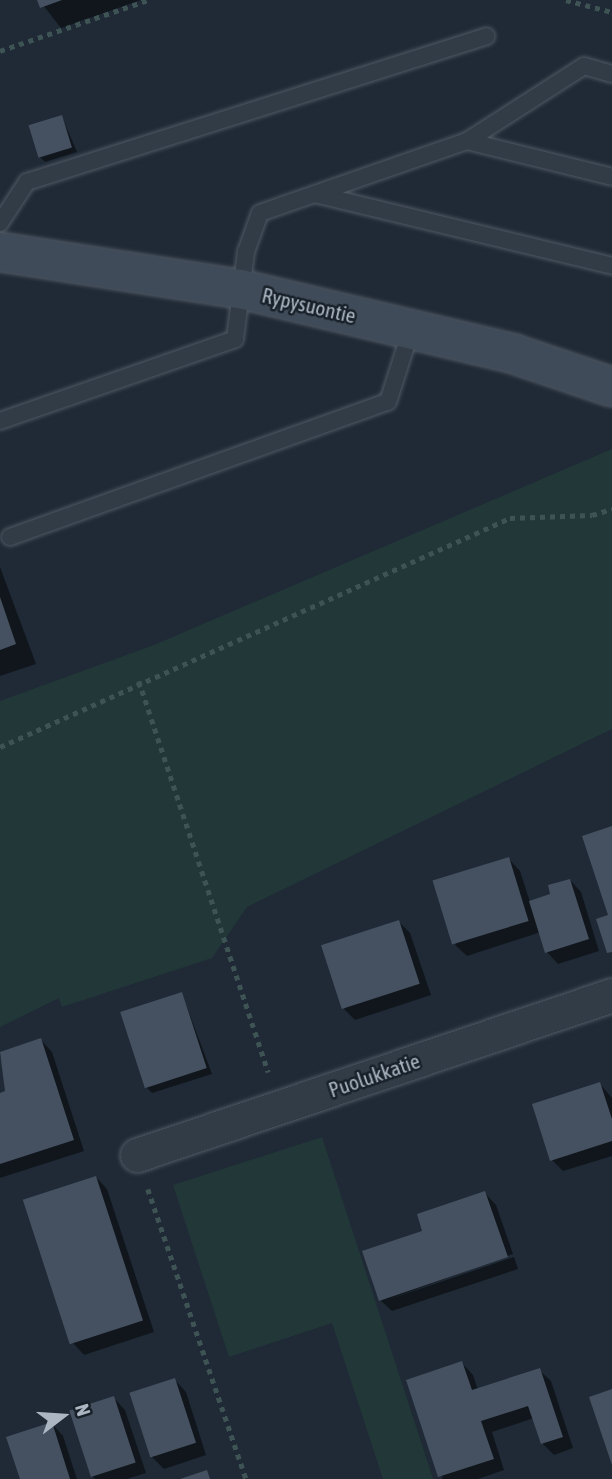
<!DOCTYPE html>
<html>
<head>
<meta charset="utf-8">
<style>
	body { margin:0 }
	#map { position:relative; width:612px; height:1479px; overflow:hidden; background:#1f2a36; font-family:"Asap Condensed",sans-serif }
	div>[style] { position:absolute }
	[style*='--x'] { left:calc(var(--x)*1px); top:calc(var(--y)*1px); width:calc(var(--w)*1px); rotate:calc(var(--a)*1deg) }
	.green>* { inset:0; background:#223738 }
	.shadow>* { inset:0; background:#0007 }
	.building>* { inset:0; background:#455160; transform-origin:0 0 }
	.path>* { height:4.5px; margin-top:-2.25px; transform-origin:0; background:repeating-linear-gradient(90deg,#3e5354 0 5px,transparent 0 10px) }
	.roads { filter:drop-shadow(0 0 2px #505964) drop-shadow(0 0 2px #505964) }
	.lane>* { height:16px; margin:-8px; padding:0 8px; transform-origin:8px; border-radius:8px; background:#323c46 }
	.street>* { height:33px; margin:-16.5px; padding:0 16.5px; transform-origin:16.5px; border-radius:16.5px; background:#323c46 }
	.secondary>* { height:38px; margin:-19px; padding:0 19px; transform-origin:19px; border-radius:19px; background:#404b59 }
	span { translate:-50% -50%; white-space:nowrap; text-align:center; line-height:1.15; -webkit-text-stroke:5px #18212a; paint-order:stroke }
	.street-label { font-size:21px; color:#acb6c3 }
	.north { position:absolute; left:28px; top:1381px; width:70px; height:70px; -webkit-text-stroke:5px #18212a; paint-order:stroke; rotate:73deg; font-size:19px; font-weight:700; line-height:28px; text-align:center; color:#acb6c3 }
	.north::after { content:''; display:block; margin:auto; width:24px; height:32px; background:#acb6c3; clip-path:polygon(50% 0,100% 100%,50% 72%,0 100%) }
</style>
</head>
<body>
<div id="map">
	<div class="green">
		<div style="clip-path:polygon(612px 449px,612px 729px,247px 907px,212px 958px,62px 1007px,59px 998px,0 1027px,0 701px,154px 645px)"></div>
		<div style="clip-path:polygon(322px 1137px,433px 1479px,383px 1479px,332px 1323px,229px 1357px,173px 1185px)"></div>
	</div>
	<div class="shadow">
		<div style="clip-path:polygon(39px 0,141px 0,61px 28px)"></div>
		<div style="clip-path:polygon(62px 117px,77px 152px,45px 162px,39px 156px)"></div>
		<div style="clip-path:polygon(0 567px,36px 664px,0 676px)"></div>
		<div style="clip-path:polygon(509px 859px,520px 871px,530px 902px,553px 895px,570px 880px,581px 892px,599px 951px,558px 964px,547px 952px,541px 932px,467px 956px,455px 945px)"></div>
		<div style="clip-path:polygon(399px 922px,410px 933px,431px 995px,355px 1020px,344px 1009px)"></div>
		<div style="clip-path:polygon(182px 994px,212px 1074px,152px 1093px,146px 1087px)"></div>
		<div style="clip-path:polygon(41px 1040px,52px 1052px,84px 1151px,0 1178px,0 1095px,8px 1092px,0 1054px)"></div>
		<div style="clip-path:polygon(600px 1084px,612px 1098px,612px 1156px,563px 1171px,552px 1160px)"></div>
		<div style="clip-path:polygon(96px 1177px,107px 1189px,154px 1332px,84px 1355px,73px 1343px)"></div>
		<div style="clip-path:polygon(485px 1193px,496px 1205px,513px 1254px,384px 1301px,514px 1257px,518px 1269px,392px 1311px,380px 1300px,424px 1232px)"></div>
		<div style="clip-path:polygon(462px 1363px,473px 1375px,478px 1390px,539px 1370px,551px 1381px,573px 1448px,554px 1455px,542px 1443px,534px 1418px,492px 1432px,504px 1470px,478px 1479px,442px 1479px)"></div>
		<div style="clip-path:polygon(175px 1380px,186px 1392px,206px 1455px,164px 1469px,152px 1457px)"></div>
		<div style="clip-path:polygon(114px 1398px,125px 1410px,146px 1473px,127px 1479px,95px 1479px,91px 1475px)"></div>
		<div style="clip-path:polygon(52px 1424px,63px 1436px,77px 1479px,22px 1479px)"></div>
	</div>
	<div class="building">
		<div style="clip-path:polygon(37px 0,62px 0,40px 8px)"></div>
		<div style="left:62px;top:115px;width:34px;height:35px;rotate:73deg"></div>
		<div style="clip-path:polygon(0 597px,16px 644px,0 650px)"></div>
		<div style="clip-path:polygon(612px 826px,612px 952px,607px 953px,596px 919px,608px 915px,582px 836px)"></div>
		<div style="left:509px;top:857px;width:67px;height:80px;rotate:73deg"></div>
		<div style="clip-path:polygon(570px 879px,589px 939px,545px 953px,529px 901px,550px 894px,548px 885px)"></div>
		<div style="left:399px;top:920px;width:67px;height:82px;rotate:72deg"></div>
		<div style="left:182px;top:992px;width:80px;height:65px;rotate:72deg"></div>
		<div style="clip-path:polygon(41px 1038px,74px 1140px,0 1164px,0 1093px,5px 1091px,0 1052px)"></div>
		<div style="clip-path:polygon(600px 1082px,612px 1119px,612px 1141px,550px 1161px,532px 1104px)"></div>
		<div style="left:96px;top:1176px;width:152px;height:77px;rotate:72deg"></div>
		<div style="clip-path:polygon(485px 1191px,508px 1257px,379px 1301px,362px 1251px,422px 1231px,417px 1214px)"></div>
		<div style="clip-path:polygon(462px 1361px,472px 1390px,540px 1368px,563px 1437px,541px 1444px,528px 1406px,481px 1421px,494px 1459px,438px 1477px,406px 1380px)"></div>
		<div style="left:175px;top:1378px;width:68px;height:48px;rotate:72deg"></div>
		<div style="clip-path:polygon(612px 1389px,612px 1465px,589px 1397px)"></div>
		<div style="left:114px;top:1396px;width:70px;height:47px;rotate:72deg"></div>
		<div style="clip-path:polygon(52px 1422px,70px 1479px,20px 1479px,6px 1437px)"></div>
		<div style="clip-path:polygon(207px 1470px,210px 1479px,180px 1479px)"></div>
	</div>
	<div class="path">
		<div style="--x:566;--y:0;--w:48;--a:14.6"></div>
		<div style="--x:0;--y:51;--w:157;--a:-19"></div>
		<div style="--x:139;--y:681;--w:412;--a:71.7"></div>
		<div style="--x:0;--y:747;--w:559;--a:-24.18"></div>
		<div style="--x:510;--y:518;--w:82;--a:-2.1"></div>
		<div style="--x:592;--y:515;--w:21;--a:-17"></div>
		<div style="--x:148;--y:1189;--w:306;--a:71.3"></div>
	</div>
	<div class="roads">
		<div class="lane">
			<div style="--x:467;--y:141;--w:139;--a:-32.7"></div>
			<div style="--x:584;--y:66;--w:29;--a:16"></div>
			<div style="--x:315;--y:194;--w:306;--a:13.6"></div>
			<div style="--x:0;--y:223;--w:49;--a:-56.6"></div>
			<div style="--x:27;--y:182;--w:482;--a:-17.6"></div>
			<div style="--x:0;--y:421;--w:249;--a:-19.2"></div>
			<div style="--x:235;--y:339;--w:88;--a:-82.8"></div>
			<div style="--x:246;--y:252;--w:41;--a:-70.3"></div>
			<div style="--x:260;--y:213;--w:219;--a:-19.2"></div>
			<div style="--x:467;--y:141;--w:149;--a:13.9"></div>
			<div style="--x:10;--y:537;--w:401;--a:-19.7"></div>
			<div style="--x:388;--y:402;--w:76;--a:-72.3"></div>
		</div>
		<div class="street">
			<div style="--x:137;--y:1155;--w:501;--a:-18.62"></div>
		</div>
		<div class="secondary">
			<div style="--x:0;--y:252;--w:243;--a:8.8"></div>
			<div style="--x:240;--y:289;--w:282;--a:13.3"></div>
			<div style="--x:514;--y:354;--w:103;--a:18.6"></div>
		</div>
	</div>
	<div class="street-label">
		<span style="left:309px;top:305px;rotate:13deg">Rypysuontie</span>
		<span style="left:374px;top:1075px;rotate:-19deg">Puolukkatie</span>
	</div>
	<div class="north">N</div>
</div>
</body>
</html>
